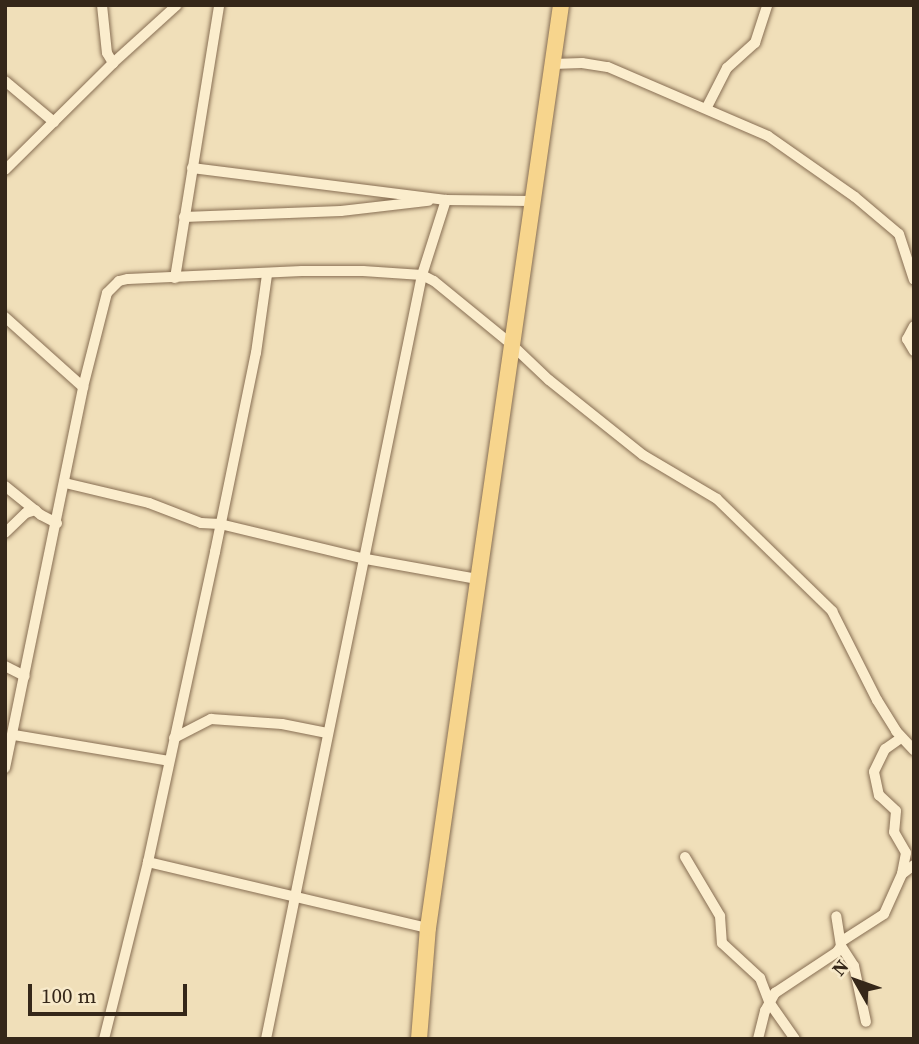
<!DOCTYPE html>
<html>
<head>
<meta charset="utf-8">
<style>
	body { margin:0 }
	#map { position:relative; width:919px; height:1044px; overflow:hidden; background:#f0dfb9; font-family:"Source Serif 4",serif }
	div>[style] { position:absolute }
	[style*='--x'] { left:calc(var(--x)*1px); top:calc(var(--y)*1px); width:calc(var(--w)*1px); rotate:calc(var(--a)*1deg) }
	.roads { filter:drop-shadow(0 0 2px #876e53) drop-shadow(0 0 2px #876e53) }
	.minor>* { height:10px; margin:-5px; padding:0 5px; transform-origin:5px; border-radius:5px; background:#fbedcd }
	.primary>* { height:16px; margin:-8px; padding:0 8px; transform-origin:8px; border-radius:8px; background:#f7d58d }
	span { translate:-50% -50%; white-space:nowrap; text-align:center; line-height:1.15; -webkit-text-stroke:5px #f7e9c9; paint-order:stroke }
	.frame { position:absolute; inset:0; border:7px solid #352719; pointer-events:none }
	.north { position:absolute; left:821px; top:946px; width:70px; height:70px; -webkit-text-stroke:5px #f7e9c9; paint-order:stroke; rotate:310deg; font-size:19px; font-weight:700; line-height:28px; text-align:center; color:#352719 }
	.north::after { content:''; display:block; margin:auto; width:24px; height:32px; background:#352719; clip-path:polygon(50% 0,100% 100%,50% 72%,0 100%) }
	.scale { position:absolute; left:28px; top:984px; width:159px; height:32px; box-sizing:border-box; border:4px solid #352719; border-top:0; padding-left:9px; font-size:21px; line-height:24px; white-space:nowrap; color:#352719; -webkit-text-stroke:5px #f7e9c9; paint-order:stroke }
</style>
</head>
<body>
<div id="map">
	<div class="roads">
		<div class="minor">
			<div style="--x:102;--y:5;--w:48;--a:84.1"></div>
			<div style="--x:107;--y:53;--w:12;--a:59"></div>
			<div style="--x:553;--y:64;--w:29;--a:-2"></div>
			<div style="--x:582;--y:63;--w:26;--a:9"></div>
			<div style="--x:608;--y:67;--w:174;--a:23.3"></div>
			<div style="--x:768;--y:136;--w:106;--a:35"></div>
			<div style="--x:855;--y:197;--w:57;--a:40.1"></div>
			<div style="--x:899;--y:234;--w:48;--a:71.9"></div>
			<div style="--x:5;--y:81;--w:64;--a:39.9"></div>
			<div style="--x:707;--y:107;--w:44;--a:-62.9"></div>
			<div style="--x:727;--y:68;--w:38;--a:-42"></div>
			<div style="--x:755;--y:43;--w:40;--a:-72"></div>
			<div style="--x:192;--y:168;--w:256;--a:7.2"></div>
			<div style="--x:446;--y:200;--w:85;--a:0.7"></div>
			<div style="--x:5;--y:170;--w:152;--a:-44.7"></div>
			<div style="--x:113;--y:63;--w:86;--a:-42.2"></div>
			<div style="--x:184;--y:217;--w:157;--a:-2.2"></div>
			<div style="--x:341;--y:211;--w:88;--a:-6.6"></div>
			<div style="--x:175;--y:278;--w:277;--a:-80.8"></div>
			<div style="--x:5;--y:317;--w:105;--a:41.9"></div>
			<div style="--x:914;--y:326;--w:15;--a:118"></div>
			<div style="--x:907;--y:339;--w:14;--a:60"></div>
			<div style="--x:65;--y:483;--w:86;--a:13.4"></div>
			<div style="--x:149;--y:503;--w:56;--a:21"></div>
			<div style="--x:201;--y:523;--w:19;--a:3"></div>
			<div style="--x:220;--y:524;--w:150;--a:13.5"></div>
			<div style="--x:366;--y:559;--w:113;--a:10.2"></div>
			<div style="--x:5;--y:486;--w:46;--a:38.9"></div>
			<div style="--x:41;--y:515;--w:18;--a:27"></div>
			<div style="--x:5;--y:533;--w:29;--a:-44"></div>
			<div style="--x:26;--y:513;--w:10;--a:-17"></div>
			<div style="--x:5;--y:666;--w:22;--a:27"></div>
			<div style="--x:14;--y:735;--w:157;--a:9.5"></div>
			<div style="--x:174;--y:738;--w:42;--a:-27.2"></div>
			<div style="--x:211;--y:719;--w:71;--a:4"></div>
			<div style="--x:282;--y:724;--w:46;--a:11.3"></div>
			<div style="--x:901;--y:738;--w:19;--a:145"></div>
			<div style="--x:885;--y:749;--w:25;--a:116"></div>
			<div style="--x:874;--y:772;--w:24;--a:78"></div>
			<div style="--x:879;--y:795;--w:23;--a:43"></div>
			<div style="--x:896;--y:811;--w:21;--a:95"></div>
			<div style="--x:894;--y:832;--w:24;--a:60"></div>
			<div style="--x:906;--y:853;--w:21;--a:101"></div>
			<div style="--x:5;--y:768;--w:389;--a:-78.4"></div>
			<div style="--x:83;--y:387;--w:97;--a:-75.7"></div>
			<div style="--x:107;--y:293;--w:17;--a:-45"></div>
			<div style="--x:119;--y:281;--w:9;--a:-13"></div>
			<div style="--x:128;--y:279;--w:174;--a:-2.6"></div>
			<div style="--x:302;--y:271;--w:61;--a:0"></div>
			<div style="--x:363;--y:271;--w:59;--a:3.9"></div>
			<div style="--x:422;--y:275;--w:13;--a:27"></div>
			<div style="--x:434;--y:281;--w:99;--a:39.3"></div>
			<div style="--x:511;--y:344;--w:52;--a:43.5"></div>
			<div style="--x:549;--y:380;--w:120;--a:38.6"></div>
			<div style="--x:643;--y:455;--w:86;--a:30.7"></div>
			<div style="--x:717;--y:499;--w:161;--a:44.2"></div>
			<div style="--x:832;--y:611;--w:100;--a:63.2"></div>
			<div style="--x:877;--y:700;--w:36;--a:58"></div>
			<div style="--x:896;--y:731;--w:26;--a:47"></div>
			<div style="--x:685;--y:857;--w:69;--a:59.3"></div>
			<div style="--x:720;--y:916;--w:27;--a:86"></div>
			<div style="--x:722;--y:943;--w:52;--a:42.6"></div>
			<div style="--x:760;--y:978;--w:26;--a:69"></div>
			<div style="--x:769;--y:1002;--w:45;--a:54.9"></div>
			<div style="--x:148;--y:862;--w:288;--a:13.3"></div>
			<div style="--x:842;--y:941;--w:50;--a:-32.7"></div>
			<div style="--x:884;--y:914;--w:44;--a:-65.8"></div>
			<div style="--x:902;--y:874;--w:15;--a:-37"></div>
			<div style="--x:841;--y:946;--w:24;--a:57"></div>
			<div style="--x:854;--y:966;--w:57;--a:77.9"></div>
			<div style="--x:104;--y:1039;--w:182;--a:-76"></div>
			<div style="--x:148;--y:862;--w:317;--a:-77.8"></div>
			<div style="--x:215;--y:552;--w:203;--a:-78.4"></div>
			<div style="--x:256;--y:353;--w:79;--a:-82"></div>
			<div style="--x:266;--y:1039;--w:780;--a:-78.46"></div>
			<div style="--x:422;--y:275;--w:79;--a:-72.3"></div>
			<div style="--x:758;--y:1039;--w:29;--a:-76"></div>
			<div style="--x:765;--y:1011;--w:21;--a:-61"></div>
			<div style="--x:775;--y:993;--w:74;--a:-33.5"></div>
			<div style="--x:837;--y:952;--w:7;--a:-56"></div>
			<div style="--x:841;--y:946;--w:30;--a:-99"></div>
		</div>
		<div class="primary">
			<div style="--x:419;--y:1039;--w:111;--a:-85.4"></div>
			<div style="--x:428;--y:928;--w:933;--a:-81.8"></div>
		</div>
	</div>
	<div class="frame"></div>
	<div class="north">N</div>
	<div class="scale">100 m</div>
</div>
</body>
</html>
